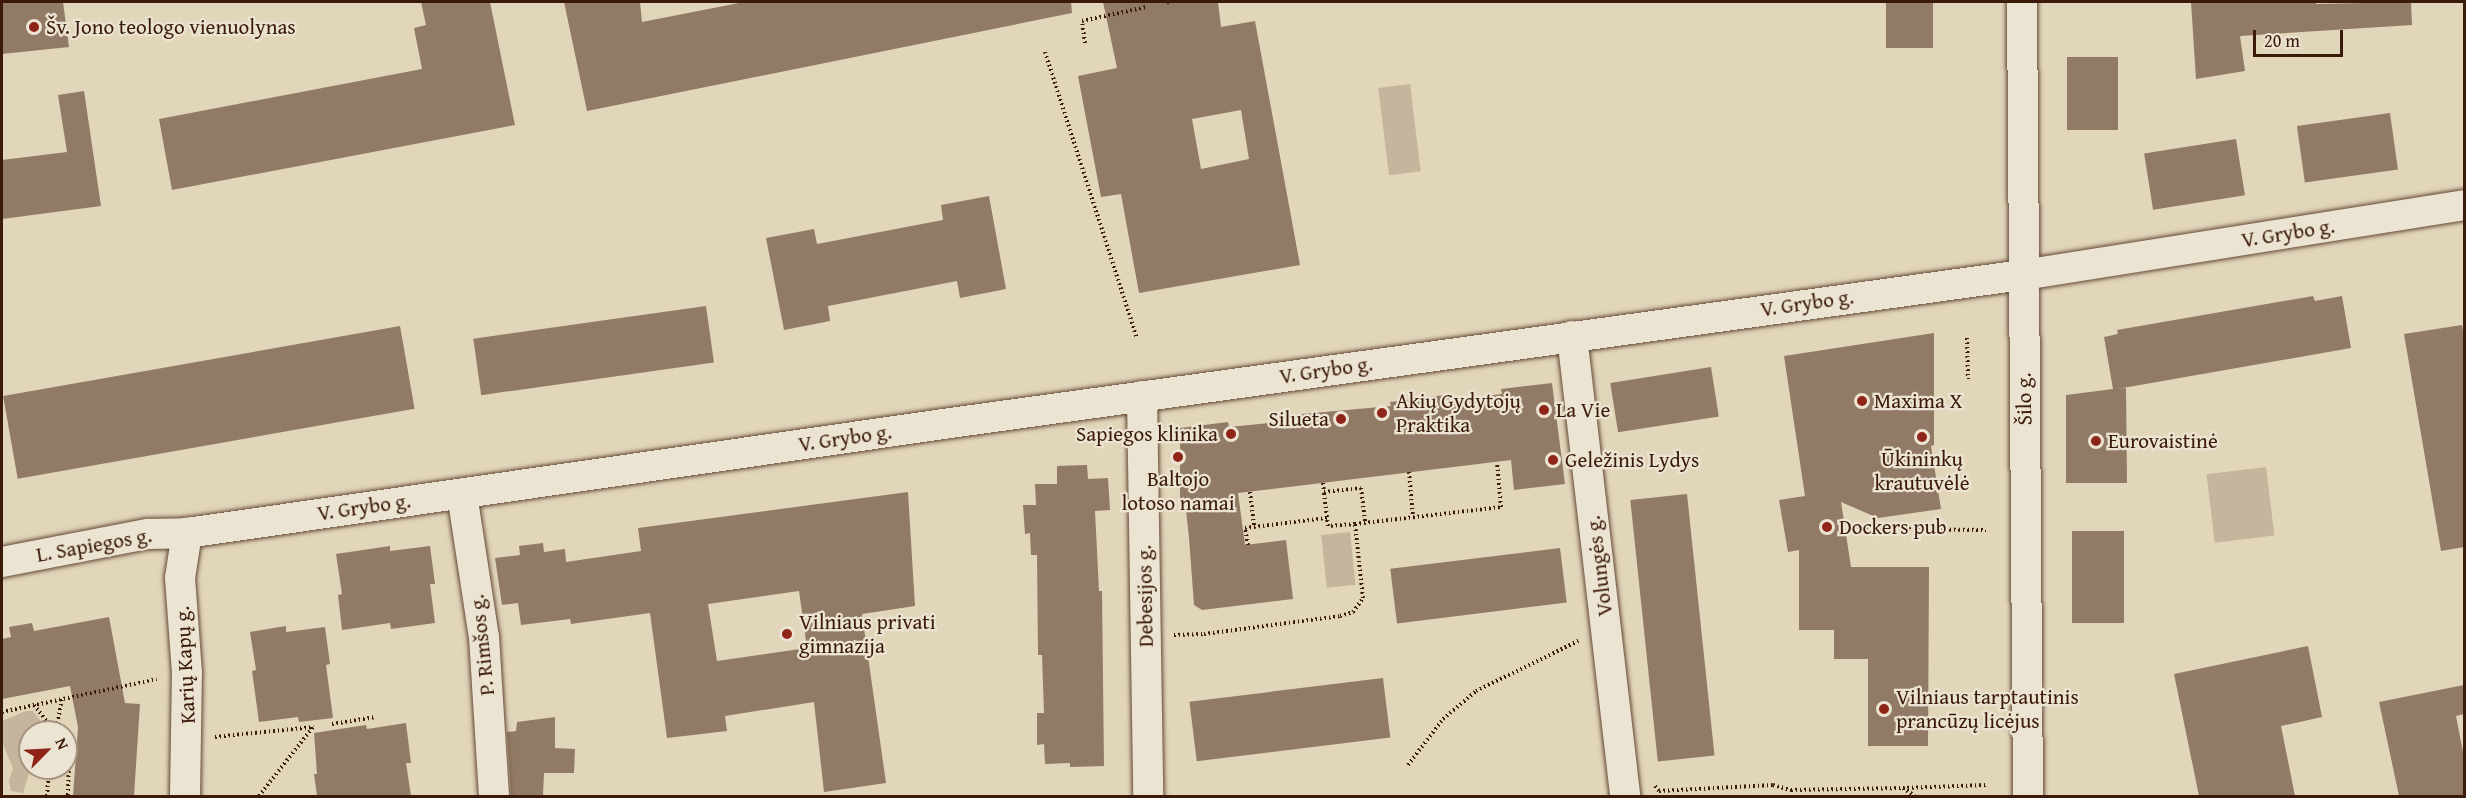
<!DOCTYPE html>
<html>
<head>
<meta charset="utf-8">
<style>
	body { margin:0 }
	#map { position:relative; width:2466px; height:798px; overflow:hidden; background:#e1d5ba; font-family:"Gentium Book Plus",serif }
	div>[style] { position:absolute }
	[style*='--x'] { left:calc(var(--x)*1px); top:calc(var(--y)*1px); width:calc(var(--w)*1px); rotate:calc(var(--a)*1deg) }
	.green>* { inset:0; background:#c5b59c; transform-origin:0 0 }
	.building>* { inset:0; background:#927b66; transform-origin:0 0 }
	.path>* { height:4px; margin-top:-2px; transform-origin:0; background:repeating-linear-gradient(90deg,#3c1a0a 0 1.5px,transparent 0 4.5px) }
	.roads { filter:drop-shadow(0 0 2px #654936) drop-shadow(0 0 2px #654936) }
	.minor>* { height:30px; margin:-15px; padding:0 15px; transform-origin:15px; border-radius:15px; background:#ece4d2 }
	.dots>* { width:16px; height:16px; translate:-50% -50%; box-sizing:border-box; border:3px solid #ece4d2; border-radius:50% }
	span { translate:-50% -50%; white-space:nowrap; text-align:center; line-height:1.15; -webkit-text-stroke:4.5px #ece4d2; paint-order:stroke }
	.poi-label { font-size:21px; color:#3c1a0a }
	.left { translate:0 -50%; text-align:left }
	.right { translate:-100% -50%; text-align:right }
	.street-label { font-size:21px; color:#3c1a0a }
	.frame { position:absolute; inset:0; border:3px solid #3c1a0a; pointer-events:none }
	.north { position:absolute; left:18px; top:720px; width:60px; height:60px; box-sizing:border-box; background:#ece4d2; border:2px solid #a69382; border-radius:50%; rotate:66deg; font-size:16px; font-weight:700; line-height:24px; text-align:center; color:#3c1a0a }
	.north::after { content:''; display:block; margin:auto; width:21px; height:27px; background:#8f2418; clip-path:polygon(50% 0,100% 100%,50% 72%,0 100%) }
	.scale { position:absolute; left:2253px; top:30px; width:90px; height:27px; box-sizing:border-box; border:3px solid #3c1a0a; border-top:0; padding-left:8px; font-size:18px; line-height:21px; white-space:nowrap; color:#3c1a0a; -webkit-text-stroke:4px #ece4d2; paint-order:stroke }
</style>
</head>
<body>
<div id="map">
	<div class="green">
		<div style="left:1410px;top:84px;width:88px;height:32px;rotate:83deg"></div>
		<div style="left:2266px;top:467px;width:69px;height:60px;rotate:83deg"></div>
		<div style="left:1350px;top:532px;width:53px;height:29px;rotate:84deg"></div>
		<div style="clip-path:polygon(26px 711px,33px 711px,44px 725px,42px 732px,30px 732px,31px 768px,23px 793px,11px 791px,9px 781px,13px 768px,2px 742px,2px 721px)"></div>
	</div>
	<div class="building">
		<div style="clip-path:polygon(4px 2px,63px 2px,69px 47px,2px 54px,2px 4px)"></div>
		<div style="clip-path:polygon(421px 2px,490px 2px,515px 125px,172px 190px,159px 119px,422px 69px,414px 28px,426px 25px)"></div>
		<div style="clip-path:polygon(564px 2px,640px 2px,642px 22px,744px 2px,1071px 2px,1072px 13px,587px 111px)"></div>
		<div style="clip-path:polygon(evenodd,1103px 2px,1218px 2px,1221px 27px,1255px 21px,1300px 265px,1139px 293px,1121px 194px,1101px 197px,1078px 76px,1117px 68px,1103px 2px,1241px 110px,1249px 159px,1201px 169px,1192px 119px,1241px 110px)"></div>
		<div style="left:1886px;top:2px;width:47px;height:46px"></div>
		<div style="clip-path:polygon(2191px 2px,2316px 2px,2316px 4px,2411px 2px,2412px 25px,2240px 36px,2245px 71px,2196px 79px)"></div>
		<div style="left:2067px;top:57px;width:51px;height:73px"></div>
		<div style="clip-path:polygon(84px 91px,101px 206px,2px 219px,2px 160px,67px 152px,58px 95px)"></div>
		<div style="left:2390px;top:113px;width:57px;height:94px;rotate:82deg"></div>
		<div style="left:2236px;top:139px;width:57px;height:93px;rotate:81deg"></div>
		<div style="clip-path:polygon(989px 196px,1006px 289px,960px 298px,957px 281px,828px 306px,830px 321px,784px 330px,766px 238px,814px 229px,817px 244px,943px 220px,941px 205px)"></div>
		<div style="clip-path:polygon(2313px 296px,2315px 301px,2342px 296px,2351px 348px,2117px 389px,2126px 388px,2127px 483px,2066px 483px,2066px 395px,2113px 389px,2104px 337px,2118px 334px,2117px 330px)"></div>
		<div style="left:706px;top:306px;width:57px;height:235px;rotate:82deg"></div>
		<div style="clip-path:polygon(2462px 325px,2464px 339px,2464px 547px,2441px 551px,2404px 334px)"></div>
		<div style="left:400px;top:326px;width:84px;height:403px;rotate:80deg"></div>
		<div style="clip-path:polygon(1934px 333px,1934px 445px,1931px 446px,1941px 509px,1878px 518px,1841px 502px,1851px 567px,1929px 567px,1928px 746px,1868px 746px,1868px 659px,1834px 659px,1834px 630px,1799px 630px,1799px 550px,1788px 552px,1779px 500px,1805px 496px,1784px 356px)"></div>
		<div style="left:1711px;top:367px;width:50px;height:102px;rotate:81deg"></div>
		<div style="clip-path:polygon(1552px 383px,1565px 484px,1514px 490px,1511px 460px,1238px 493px,1245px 545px,1286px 540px,1293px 599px,1202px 610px,1194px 605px,1189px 538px,1186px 510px,1180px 497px,1180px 428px,1228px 422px,1229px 427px,1280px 422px,1280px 416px,1391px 406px,1390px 402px,1453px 394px,1454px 400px,1502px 394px,1501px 389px)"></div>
		<div style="clip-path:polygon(1087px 465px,1088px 479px,1108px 478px,1110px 510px,1095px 511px,1099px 591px,1102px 591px,1104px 766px,1070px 767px,1070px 763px,1045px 764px,1044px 744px,1037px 745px,1037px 713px,1044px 713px,1042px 655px,1038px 655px,1037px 555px,1031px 555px,1030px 533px,1025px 534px,1023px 505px,1036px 505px,1035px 484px,1057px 484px,1057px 466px)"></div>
		<div style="clip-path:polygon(evenodd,908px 492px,915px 606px,862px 614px,886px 783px,824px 792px,814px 702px,725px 716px,727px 731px,667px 738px,650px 613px,571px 624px,570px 619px,521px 625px,518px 603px,502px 605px,495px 558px,520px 555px,519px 546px,543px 543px,544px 552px,565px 549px,566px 562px,641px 551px,638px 528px,908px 492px,799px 591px,807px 648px,717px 661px,708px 604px,799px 591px)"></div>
		<div style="left:1687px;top:494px;width:263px;height:57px;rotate:84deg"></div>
		<div style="left:2072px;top:531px;width:52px;height:92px"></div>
		<div style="clip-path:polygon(390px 546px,390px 551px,430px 546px,435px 584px,430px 584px,435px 623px,391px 629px,390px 623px,342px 630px,338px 595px,342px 594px,336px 554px)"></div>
		<div style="left:1560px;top:548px;width:55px;height:171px;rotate:83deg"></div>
		<div style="clip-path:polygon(109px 617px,125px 703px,140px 704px,134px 796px,73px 796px,78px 727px,70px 686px,2px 699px,2px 639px,11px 637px,9px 627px,32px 623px,34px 631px)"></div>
		<div style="clip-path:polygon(286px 626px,286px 632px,325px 627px,330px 664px,326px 665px,333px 718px,299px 722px,298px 717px,259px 722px,252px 671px,256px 670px,250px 632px)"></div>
		<div style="clip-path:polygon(2308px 646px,2322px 717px,2281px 726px,2295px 796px,2199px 796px,2174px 674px)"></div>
		<div style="left:1383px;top:678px;width:60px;height:195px;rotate:83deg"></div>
		<div style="clip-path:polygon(2464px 685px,2464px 714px,2456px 716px,2464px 757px,2464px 796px,2399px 796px,2379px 702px)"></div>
		<div style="clip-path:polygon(555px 717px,555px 748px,575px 749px,574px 773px,544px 773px,543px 796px,511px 796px,507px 732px,516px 731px,517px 722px)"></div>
		<div style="clip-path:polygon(406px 723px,411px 763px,406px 763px,411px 796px,317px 796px,314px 774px,317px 774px,314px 733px,366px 725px,367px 729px)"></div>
	</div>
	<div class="path">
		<div style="--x:1167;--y:2;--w:4;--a:0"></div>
		<div style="--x:1085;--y:43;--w:22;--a:-98"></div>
		<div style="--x:1082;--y:21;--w:66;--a:-12.3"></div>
		<div style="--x:1045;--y:52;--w:301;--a:72.2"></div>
		<div style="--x:1967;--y:338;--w:41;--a:88.6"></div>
		<div style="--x:1409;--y:472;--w:45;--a:84.9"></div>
		<div style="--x:1323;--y:483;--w:9;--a:84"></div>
		<div style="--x:1250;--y:492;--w:35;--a:83"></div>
		<div style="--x:1355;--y:524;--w:27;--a:176"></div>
		<div style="--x:1328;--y:526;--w:34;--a:-97"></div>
		<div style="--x:1324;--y:492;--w:37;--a:-6"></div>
		<div style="--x:1361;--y:488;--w:35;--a:83"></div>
		<div style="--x:1844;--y:525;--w:38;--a:6"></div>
		<div style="--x:1882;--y:529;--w:104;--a:0.6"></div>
		<div style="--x:1248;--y:545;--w:17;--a:-100"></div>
		<div style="--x:1245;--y:528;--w:83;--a:-7"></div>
		<div style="--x:1174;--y:635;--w:30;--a:-2"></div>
		<div style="--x:1204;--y:634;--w:137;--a:-7.5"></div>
		<div style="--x:1340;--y:616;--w:14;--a:-17"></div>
		<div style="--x:1353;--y:612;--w:17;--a:-54"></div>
		<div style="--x:1363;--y:598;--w:74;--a:-96.2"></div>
		<div style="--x:1355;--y:524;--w:147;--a:-6.6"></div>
		<div style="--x:1501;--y:507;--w:45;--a:-95.1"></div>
		<div style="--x:34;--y:705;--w:34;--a:52"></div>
		<div style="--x:2;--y:712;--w:158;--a:-12"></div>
		<div style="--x:332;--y:724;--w:44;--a:-9.2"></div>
		<div style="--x:56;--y:732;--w:34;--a:-80"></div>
		<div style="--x:215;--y:737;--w:99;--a:-5.8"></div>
		<div style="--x:66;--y:755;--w:8;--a:67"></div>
		<div style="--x:69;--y:762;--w:34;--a:92"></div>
		<div style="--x:1408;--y:765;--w:58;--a:-52.7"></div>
		<div style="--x:1443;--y:719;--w:43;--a:-40.3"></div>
		<div style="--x:1476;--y:691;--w:114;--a:-26.1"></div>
		<div style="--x:1655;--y:786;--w:6;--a:51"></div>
		<div style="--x:1659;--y:791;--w:114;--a:-3"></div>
		<div style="--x:1773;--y:785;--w:19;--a:16"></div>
		<div style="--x:1791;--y:790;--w:112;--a:-1"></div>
		<div style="--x:1903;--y:788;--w:14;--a:34"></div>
		<div style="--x:1903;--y:788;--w:83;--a:-2.1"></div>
		<div style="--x:47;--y:796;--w:28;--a:-86"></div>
		<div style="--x:259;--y:796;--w:88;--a:-52"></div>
	</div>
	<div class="roads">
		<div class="minor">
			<div style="--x:2022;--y:2;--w:794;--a:89.57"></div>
			<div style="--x:1572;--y:336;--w:463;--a:83.4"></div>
			<div style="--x:1142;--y:396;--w:400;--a:89.1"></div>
			<div style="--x:462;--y:494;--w:145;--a:81.3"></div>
			<div style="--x:484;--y:637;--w:159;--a:86.4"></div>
			<div style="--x:2;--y:562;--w:149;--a:-10.9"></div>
			<div style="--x:148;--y:534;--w:39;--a:-1"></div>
			<div style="--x:187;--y:533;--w:764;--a:-8.2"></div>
			<div style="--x:943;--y:424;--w:1090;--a:-7.86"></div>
			<div style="--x:2023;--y:275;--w:447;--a:-9"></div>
			<div style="--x:185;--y:796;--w:123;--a:-89.1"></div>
			<div style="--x:187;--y:673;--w:95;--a:-94.2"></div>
			<div style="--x:180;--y:578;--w:46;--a:-81.2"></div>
		</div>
	</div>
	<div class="dots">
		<div style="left:34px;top:27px;background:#8f2418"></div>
		<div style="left:1862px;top:401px;background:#8f2418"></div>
		<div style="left:1544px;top:410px;background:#8f2418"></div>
		<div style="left:1382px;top:413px;background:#8f2418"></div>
		<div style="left:1341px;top:419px;background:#8f2418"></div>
		<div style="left:1231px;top:434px;background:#8f2418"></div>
		<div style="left:1922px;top:437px;background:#8f2418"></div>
		<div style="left:2096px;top:441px;background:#8f2418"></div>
		<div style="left:1178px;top:457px;background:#8f2418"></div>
		<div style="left:1553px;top:460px;background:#8f2418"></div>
		<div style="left:1827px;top:527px;background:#8f2418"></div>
		<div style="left:787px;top:634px;background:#8f2418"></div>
		<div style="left:1884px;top:709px;background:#8f2418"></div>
	</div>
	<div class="poi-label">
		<span class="left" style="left:46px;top:27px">Šv. Jono teologo vienuolynas</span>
		<span class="left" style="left:1396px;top:413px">Akių Gydytojų<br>Praktika</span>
		<span class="left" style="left:1874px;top:401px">Maxima X</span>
		<span class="left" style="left:1556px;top:410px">La Vie</span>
		<span class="right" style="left:1329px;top:419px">Silueta</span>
		<span class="right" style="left:1218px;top:434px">Sapiegos klinika</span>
		<span class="left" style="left:2108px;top:441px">Eurovaistinė</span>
		<span style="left:1922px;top:471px">Ūkininkų<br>krautuvėlė</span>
		<span class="left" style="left:1565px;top:460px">Geležinis Lydys</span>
		<span style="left:1178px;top:491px">Baltojo<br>lotoso namai</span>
		<span class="left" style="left:1839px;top:527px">Dockers pub</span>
		<span class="left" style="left:799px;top:634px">Vilniaus privati<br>gimnazija</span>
		<span class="left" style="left:1896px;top:709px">Vilniaus tarptautinis<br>prancūzų licėjus</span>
	</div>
	<div class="street-label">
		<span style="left:2288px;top:233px;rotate:-9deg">V. Grybo g.</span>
		<span style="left:1807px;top:303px;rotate:-8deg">V. Grybo g.</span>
		<span style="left:1326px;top:370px;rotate:-8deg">V. Grybo g.</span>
		<span style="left:2024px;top:399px;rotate:-91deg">Šilo g.</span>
		<span style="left:845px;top:438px;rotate:-8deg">V. Grybo g.</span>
		<span style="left:364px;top:507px;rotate:-8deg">V. Grybo g.</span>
		<span style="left:94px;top:545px;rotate:-10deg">L. Sapiegos g.</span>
		<span style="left:1599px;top:566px;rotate:-97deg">Volungės g.</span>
		<span style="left:1145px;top:596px;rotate:-91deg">Debesijos g.</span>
		<span style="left:482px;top:645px;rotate:-96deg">P. Rimšos g.</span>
		<span style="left:185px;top:665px;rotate:-93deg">Karių Kapų g.</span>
	</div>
	<div class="frame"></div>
	<div class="north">N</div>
	<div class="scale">20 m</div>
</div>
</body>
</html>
